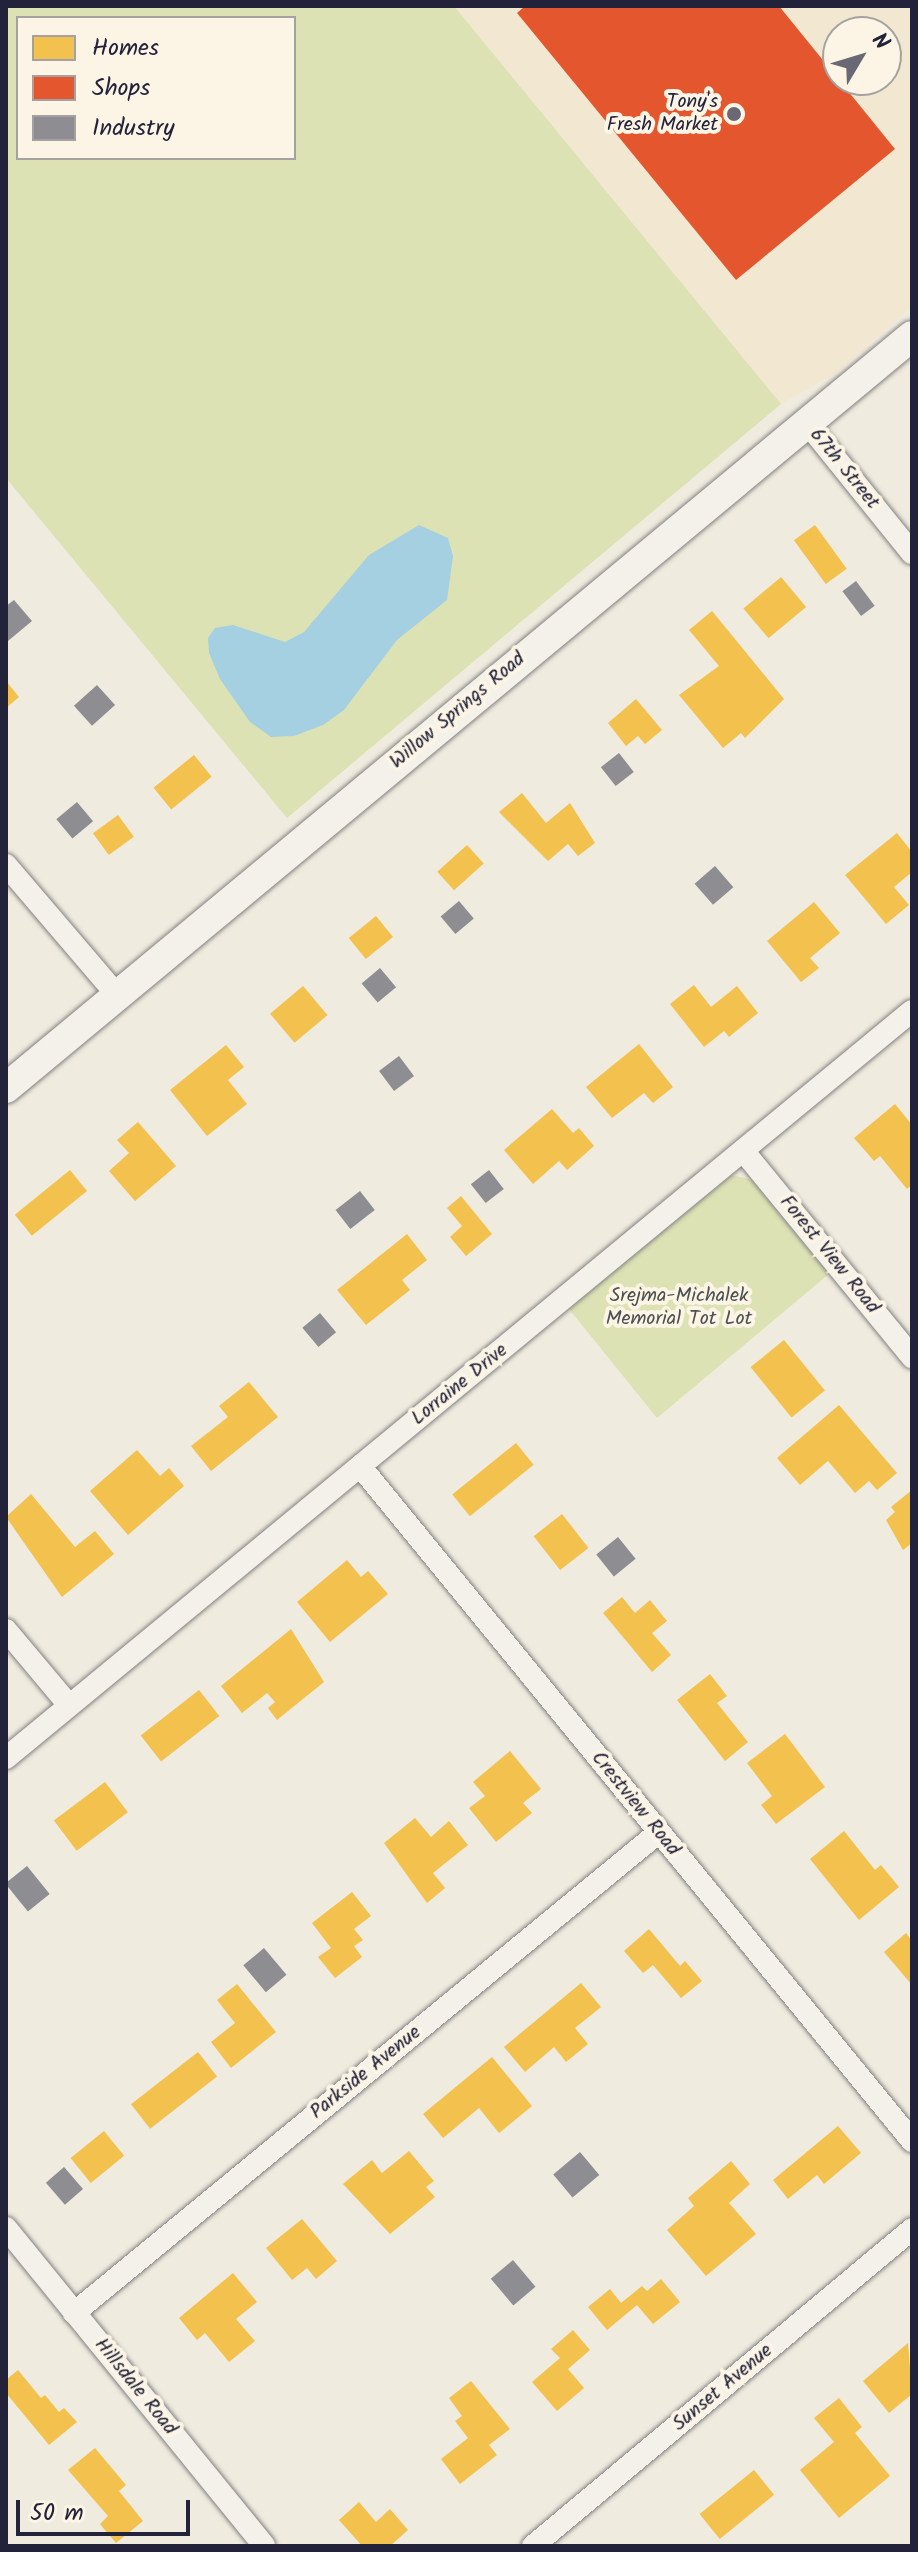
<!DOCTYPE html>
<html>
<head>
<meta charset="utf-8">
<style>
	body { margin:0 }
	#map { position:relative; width:918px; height:2552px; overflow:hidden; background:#f0ebdf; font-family:Kalam,sans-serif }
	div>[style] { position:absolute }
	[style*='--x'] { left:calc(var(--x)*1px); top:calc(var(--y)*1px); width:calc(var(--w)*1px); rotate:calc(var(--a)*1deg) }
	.built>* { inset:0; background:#f2e8d1 }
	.green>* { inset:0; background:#dce2b3 }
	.water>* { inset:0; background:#a4d0e2 }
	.homes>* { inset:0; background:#f2c14e; transform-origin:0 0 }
	.shops>* { inset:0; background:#e4572e }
	.industry>* { inset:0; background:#8d8d92; transform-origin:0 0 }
	.roads { filter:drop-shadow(0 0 2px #838180) drop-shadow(0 0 2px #838180) }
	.minor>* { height:22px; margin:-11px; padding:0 11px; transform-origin:11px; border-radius:11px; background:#f4f1ea }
	.secondary>* { height:30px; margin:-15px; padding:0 15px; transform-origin:15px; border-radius:15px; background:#f4f1ea }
	.dots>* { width:22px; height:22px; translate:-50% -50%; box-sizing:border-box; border:4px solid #fcf5e5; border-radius:50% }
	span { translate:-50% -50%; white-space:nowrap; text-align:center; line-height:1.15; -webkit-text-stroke:8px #fcf5e5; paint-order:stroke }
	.poi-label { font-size:20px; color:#22223b }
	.right { translate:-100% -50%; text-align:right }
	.street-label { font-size:20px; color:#22223b }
	.park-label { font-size:20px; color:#4c5050 }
	.frame { position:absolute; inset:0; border:8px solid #22223b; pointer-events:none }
	.legend { position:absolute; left:16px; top:16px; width:280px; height:144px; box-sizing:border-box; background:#fcf5e5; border:2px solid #a5a1a1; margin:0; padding:10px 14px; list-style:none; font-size:24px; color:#22223b }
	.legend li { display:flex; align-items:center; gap:16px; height:40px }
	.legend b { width:40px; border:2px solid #a5a1a1 }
	.north { position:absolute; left:822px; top:16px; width:80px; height:80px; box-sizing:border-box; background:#fcf5e5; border:2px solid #a5a1a1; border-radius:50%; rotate:52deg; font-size:22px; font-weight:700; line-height:32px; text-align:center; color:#22223b }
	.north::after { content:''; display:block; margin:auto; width:28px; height:36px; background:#6a6874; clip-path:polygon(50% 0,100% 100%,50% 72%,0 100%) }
	.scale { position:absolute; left:16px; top:2500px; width:174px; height:36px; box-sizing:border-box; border:4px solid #22223b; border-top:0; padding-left:10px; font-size:24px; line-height:28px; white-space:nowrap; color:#22223b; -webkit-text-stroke:6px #fcf5e5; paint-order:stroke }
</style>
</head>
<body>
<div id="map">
	<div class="built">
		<div style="clip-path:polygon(evenodd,454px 6px,912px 6px,912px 306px,836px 373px,781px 404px,454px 6px,838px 32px,886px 32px,886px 80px,838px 80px,838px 32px)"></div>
	</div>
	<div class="green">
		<div style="clip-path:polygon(evenodd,6px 6px,454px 6px,781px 404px,287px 818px,6px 478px,6px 6px,18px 18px,294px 18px,294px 158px,18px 158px,18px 18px)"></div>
		<div style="clip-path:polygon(732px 1175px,752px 1180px,829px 1274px,657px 1418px,569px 1309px)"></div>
	</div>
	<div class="water">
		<div style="clip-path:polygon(419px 525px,448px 538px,453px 556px,447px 600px,397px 640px,344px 710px,323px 725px,294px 736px,271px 737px,250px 722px,220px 679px,209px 653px,208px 638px,215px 628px,233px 625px,285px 642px,304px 632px,369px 555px)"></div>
	</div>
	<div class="homes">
		<div style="left:815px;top:525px;width:54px;height:26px;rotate:54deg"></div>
		<div style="left:781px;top:577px;width:39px;height:49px;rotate:50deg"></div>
		<div style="clip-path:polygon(712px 611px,784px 699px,745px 738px,741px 733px,723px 748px,679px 695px,719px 666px,689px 630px)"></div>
		<div style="clip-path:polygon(6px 681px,19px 697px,6px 708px)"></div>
		<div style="clip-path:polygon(636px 699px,662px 730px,645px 744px,638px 736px,626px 746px,608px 723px)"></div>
		<div style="left:194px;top:755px;width:28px;height:52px;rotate:51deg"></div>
		<div style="clip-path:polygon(522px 793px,546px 823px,570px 803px,595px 843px,578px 856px,568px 844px,548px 861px,499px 812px)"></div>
		<div style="left:118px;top:815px;width:27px;height:31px;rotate:54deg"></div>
		<div style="clip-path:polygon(897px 833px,912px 852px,912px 872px,894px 887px,909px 905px,886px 924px,845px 875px)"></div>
		<div style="left:467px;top:845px;width:25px;height:40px;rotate:48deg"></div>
		<div style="clip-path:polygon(814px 902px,840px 933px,810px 958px,819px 968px,801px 982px,767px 941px)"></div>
		<div style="left:376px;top:916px;width:27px;height:35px;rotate:51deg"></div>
		<div style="clip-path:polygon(694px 985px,711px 1007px,737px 986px,758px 1013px,729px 1037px,724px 1031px,704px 1047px,670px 1004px)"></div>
		<div style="left:303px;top:986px;width:38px;height:43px;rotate:50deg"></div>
		<div style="clip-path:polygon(639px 1044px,673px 1087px,653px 1103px,644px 1093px,612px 1118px,586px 1087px)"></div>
		<div style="clip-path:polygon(226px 1045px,244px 1067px,228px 1080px,247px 1104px,207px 1136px,170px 1090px)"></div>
		<div style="clip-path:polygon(895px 1104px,912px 1125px,912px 1185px,907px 1189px,880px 1156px,874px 1161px,854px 1138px)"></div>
		<div style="clip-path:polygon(552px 1109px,573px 1133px,579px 1128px,594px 1146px,567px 1170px,559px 1161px,533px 1184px,504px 1150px)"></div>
		<div style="clip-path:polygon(138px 1122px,176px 1166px,135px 1201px,109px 1171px,129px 1153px,117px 1140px)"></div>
		<div style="left:70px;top:1170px;width:27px;height:71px;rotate:51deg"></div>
		<div style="clip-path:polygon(461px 1196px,492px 1234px,466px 1256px,450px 1237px,462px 1226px,447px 1208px)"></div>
		<div style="clip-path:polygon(407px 1234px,427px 1260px,402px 1280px,410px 1290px,366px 1325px,337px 1290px)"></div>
		<div style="left:784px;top:1340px;width:65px;height:43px;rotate:51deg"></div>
		<div style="clip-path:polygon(249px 1382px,278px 1417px,211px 1471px,191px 1446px,228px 1417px,219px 1406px)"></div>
		<div style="clip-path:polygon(839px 1405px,897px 1473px,877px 1490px,869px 1481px,855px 1493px,828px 1461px,800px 1485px,777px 1458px)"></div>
		<div style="left:516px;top:1443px;width:28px;height:82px;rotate:51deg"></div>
		<div style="clip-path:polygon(137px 1450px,160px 1476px,169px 1468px,184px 1486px,128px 1535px,90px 1491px)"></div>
		<div style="clip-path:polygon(912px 1490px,912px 1543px,903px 1550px,886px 1520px,895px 1512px,891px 1507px)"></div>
		<div style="clip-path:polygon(31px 1494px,75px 1547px,95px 1531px,114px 1554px,62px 1597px,6px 1517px)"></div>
		<div style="left:562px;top:1514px;width:43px;height:36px;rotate:52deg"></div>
		<div style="clip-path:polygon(347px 1560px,361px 1577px,368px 1571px,388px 1594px,330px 1642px,297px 1602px)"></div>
		<div style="clip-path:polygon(622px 1597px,635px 1613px,650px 1600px,667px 1621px,652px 1633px,671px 1655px,652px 1672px,603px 1613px)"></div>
		<div style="clip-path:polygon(291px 1629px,324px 1682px,277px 1720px,268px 1708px,275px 1702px,267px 1693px,242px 1713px,221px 1686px)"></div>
		<div style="clip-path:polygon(710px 1674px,727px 1696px,717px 1703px,748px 1742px,725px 1761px,677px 1700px)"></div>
		<div style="left:199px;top:1690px;width:33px;height:74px;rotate:52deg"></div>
		<div style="clip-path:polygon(785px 1734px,825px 1787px,776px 1824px,761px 1805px,772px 1796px,747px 1763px)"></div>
		<div style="clip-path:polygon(510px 1751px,541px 1789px,523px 1803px,532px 1813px,496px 1842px,469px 1808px,485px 1796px,473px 1782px)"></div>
		<div style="left:105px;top:1782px;width:38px;height:64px;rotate:53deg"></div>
		<div style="clip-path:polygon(415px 1818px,431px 1837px,449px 1821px,468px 1845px,433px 1873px,445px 1888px,427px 1903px,384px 1843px)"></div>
		<div style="clip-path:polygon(844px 1831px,875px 1870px,881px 1865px,899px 1887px,859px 1920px,810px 1859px)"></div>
		<div style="clip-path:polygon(352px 1892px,371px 1916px,354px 1929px,363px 1940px,354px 1946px,362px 1957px,335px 1978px,318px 1957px,331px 1948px,312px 1923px)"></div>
		<div style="clip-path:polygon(649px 1929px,680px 1966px,685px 1961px,702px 1981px,681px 1998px,653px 1965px,643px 1973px,624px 1951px)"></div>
		<div style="clip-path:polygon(906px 1933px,912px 1941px,912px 1985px,884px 1952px)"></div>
		<div style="clip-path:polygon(581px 1983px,601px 2007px,575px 2028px,588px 2044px,566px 2062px,554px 2047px,525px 2072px,504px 2047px)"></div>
		<div style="clip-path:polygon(237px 1984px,276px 2032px,231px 2068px,211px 2042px,235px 2023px,217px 2000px)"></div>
		<div style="left:198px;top:2052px;width:31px;height:85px;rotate:52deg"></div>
		<div style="clip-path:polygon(492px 2057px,532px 2106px,499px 2133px,479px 2108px,443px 2138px,423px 2114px)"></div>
		<div style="clip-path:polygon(838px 2126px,861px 2153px,824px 2184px,817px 2175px,788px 2199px,773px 2180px)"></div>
		<div style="left:104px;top:2131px;width:32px;height:43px;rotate:51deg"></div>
		<div style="clip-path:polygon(409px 2151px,434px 2181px,426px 2187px,435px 2197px,390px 2234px,343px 2184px,372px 2160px,382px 2173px)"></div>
		<div style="clip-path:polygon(731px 2161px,750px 2184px,729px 2203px,756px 2234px,706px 2276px,667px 2230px,694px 2206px,688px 2198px)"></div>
		<div style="clip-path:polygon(302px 2219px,337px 2261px,316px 2279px,307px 2268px,292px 2280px,266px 2248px)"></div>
		<div style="clip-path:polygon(233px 2273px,257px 2302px,236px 2319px,255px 2341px,229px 2362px,205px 2333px,197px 2340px,179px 2318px)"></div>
		<div style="clip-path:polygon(661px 2279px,680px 2302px,653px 2324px,637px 2305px,607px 2330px,588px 2307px,610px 2289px,621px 2303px,642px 2286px,647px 2291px)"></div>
		<div style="clip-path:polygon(573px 2330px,590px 2350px,568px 2369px,584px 2388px,557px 2411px,532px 2382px,560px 2358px,551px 2349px)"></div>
		<div style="clip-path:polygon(908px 2343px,912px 2394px,889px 2413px,863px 2381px)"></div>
		<div style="clip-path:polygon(18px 2370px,41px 2398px,45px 2395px,59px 2412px,64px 2408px,77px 2422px,49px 2445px,6px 2393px,6px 2380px)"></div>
		<div style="clip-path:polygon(471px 2381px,510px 2429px,489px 2445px,497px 2455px,460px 2484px,441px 2459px,468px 2438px,455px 2421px,462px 2416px,449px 2398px)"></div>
		<div style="clip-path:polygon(839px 2398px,862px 2427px,855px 2433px,890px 2476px,839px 2518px,800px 2470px,834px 2442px,814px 2418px)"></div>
		<div style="clip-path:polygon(95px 2448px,126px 2485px,119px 2491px,143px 2521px,116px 2543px,100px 2524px,108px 2516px,68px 2470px)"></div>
		<div style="left:754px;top:2470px;width:32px;height:70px;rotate:51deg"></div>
		<div style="clip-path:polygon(359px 2502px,376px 2522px,390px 2509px,408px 2530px,390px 2546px,362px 2546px,339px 2520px)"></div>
	</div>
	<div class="shops">
		<div style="clip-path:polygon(525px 6px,779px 6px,895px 149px,736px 280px,517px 13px)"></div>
	</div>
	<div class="industry">
		<div style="left:856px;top:581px;width:31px;height:17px;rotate:53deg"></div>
		<div style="clip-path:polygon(14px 600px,32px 621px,8px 641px,6px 606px)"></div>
		<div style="left:97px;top:685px;width:27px;height:31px;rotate:48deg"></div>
		<div style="left:619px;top:753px;width:24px;height:23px;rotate:52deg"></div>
		<div style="left:77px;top:802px;width:25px;height:27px;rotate:50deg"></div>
		<div style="left:715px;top:866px;width:28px;height:27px;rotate:49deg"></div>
		<div style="left:459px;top:901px;width:23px;height:24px;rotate:50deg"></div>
		<div style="left:380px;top:968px;width:25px;height:24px;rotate:50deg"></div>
		<div style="left:399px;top:1056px;width:25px;height:25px;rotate:53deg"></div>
		<div style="left:489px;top:1170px;width:24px;height:23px;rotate:52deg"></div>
		<div style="left:360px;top:1191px;width:24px;height:31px;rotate:52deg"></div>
		<div style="left:320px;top:1313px;width:25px;height:23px;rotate:50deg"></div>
		<div style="left:618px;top:1537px;width:28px;height:28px;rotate:51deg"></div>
		<div style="left:27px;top:1866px;width:36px;height:28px;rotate:51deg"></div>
		<div style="left:264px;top:1948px;width:35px;height:27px;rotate:50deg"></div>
		<div style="left:580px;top:2152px;width:30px;height:35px;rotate:50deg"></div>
		<div style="left:64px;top:2167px;width:29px;height:24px;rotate:49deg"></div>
		<div style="left:513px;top:2260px;width:35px;height:29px;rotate:50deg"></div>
	</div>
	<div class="roads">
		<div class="minor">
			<div style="--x:807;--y:423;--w:167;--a:51.1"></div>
			<div style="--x:6;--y:865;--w:170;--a:49.5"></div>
			<div style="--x:745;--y:1153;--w:264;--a:50.7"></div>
			<div style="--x:360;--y:1466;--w:872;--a:50.72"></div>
			<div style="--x:6;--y:1630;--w:97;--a:50"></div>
			<div style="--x:6;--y:1758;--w:1174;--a:-39.51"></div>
			<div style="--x:6;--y:2228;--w:409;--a:50.9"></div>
			<div style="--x:74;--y:2313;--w:756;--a:-39.42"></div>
			<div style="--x:533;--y:2546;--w:494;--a:-39.9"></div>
		</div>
		<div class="secondary">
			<div style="--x:6;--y:1088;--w:1177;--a:-39.69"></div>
		</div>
	</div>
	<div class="dots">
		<div style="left:734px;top:114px;background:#6a6874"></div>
	</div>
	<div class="poi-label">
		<span class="right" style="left:718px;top:114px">Tony's<br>Fresh Market</span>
	</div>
	<div class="street-label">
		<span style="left:844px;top:469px;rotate:51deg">67th Street</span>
		<span style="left:458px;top:711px;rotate:-40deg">Willow Springs Road</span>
		<span style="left:829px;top:1255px;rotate:51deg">Forest View Road</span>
		<span style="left:460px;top:1385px;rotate:-39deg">Lorraine Drive</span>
		<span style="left:635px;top:1804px;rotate:51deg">Crestview Road</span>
		<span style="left:366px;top:2073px;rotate:-39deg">Parkside Avenue</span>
		<span style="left:135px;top:2387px;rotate:51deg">Hillsdale Road</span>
		<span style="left:723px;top:2388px;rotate:-40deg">Sunset Avenue</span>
	</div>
	<div class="park-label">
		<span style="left:679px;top:1308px">Srejma-Michalek<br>Memorial Tot Lot</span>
	</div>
	<div class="frame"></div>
	<ul class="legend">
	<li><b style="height:22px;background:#f2c14e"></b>Homes</li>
	<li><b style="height:22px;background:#e4572e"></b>Shops</li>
	<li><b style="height:22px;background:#8d8d92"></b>Industry</li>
	</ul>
	<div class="north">N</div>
	<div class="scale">50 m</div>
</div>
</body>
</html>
